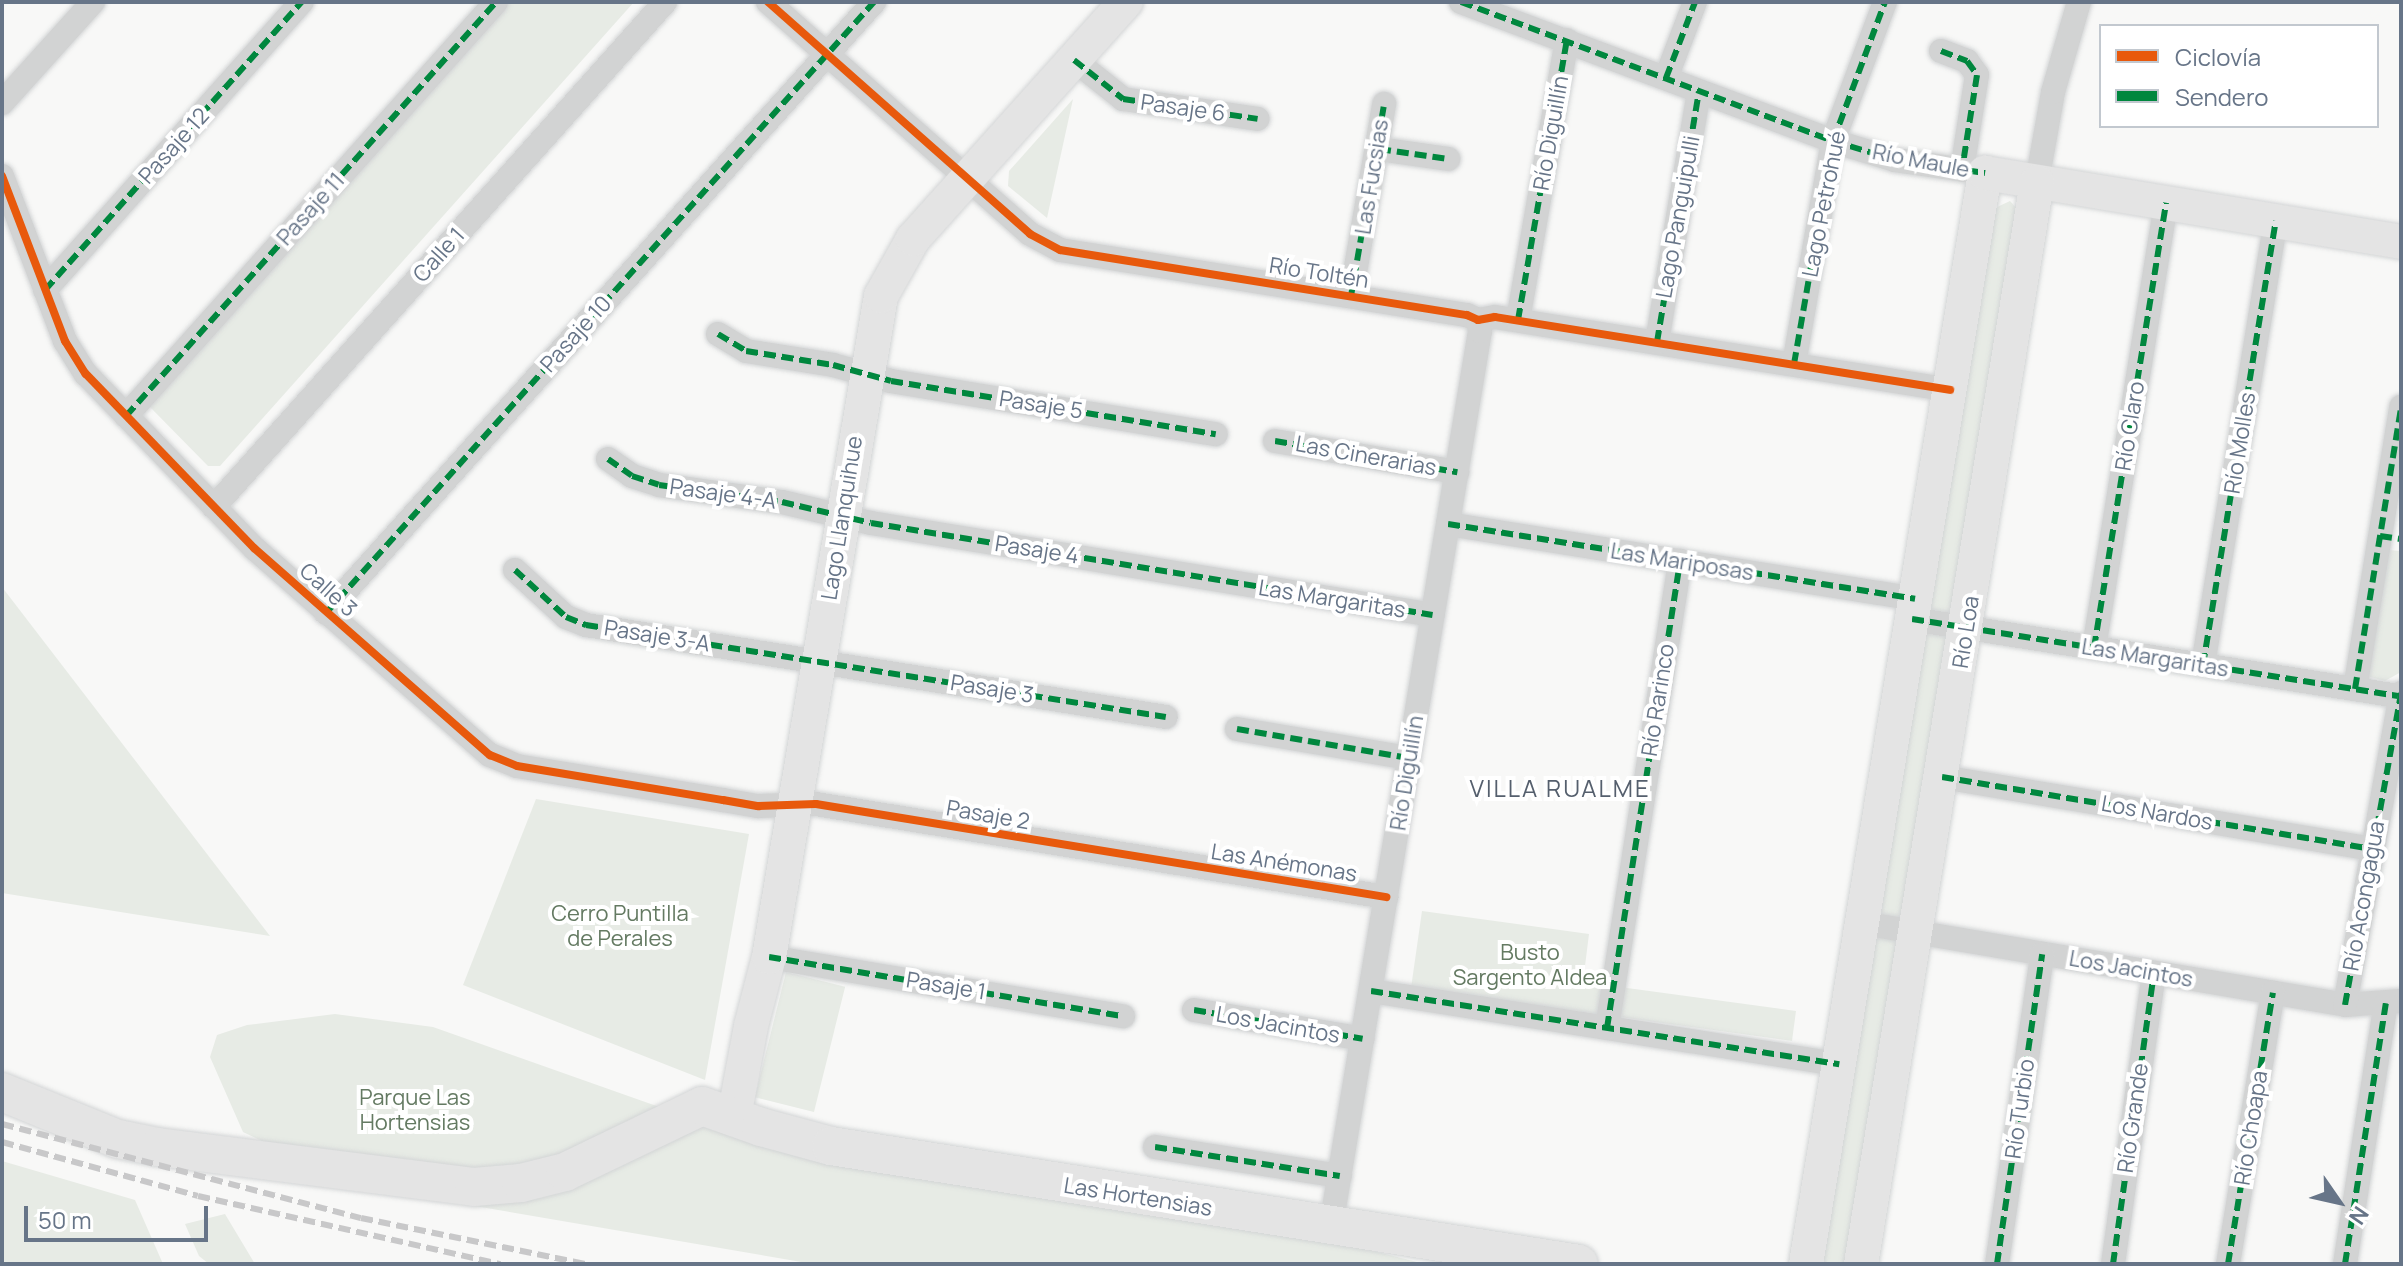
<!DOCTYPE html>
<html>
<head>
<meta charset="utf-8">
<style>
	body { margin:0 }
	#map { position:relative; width:2403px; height:1266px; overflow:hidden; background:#f8f8f7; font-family:Manrope,sans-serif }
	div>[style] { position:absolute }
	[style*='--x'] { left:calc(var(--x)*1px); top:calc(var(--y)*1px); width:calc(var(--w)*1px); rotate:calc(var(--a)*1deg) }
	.green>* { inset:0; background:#e7ebe5; transform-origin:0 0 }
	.roads { filter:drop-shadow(0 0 2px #d3d5d6) drop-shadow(0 0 2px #d3d5d6) }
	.street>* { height:24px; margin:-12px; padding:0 12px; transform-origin:12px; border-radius:12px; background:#d2d3d3 }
	.secondary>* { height:34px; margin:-17px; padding:0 17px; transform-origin:17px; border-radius:17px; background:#e4e4e4 }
	.primary>* { height:38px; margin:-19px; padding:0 19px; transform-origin:19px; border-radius:19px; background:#e4e4e4 }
	.rail>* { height:6px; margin-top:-3px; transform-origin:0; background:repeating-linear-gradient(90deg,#c8c8c9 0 12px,transparent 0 18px) }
	.quiet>* { height:6px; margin-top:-3px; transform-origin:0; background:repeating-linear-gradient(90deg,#00873e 0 12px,transparent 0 18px) }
	.cycleway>* { height:8px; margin:-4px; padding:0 4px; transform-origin:4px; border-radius:4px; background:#e8590c }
	span { translate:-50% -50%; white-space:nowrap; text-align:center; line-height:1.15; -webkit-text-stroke:8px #fff; paint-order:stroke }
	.street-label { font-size:22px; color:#677588 }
	.park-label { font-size:22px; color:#647a62 }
	.neighbourhood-label { font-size:24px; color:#555f6d; letter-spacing:2px }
	.frame { position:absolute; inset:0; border:4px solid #677588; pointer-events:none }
	.legend { position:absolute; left:2099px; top:24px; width:280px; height:104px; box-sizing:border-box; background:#fff; border:2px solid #c2c8cf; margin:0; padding:10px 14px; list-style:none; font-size:24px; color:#677588 }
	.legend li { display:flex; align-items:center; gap:16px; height:40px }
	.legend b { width:40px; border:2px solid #c2c8cf }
	.north { position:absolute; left:2299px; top:1162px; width:80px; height:80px; -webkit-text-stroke:6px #fff; paint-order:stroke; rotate:124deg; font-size:22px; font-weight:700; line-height:32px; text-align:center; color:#677588 }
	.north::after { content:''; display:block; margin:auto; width:28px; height:36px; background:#677588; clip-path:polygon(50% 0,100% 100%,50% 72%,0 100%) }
	.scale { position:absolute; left:24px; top:1206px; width:184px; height:36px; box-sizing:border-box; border:4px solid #677588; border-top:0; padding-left:10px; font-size:24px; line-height:28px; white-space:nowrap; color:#677588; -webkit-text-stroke:6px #fff; paint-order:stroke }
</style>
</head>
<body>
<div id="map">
	<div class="green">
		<div style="clip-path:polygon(510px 2px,634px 2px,220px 466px,208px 466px,149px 406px)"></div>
		<div style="clip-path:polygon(1073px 99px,1047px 218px,1008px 186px,1009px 171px)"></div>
		<div style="clip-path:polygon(2010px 201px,2018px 210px,1846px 1264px,1821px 1264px,1995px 208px)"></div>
		<div style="clip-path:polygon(2388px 550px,2401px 551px,2401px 672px,2385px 681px,2367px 676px)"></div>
		<div style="clip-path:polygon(2px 587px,270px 936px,2px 893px)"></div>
		<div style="clip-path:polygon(536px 799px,749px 834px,705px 1080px,463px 985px)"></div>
		<div style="clip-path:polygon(1422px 911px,1589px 934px,1583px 982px,1796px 1011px,1792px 1041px,1411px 988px)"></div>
		<div style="left:786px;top:972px;width:61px;height:129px;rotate:14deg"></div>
		<div style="clip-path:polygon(335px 1014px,433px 1027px,792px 1154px,1330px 1240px,1425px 1264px,813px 1264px,416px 1196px,323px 1170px,243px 1132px,210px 1057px,217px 1035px,247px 1025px)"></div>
		<div style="clip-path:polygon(2px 1161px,135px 1200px,163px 1264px,2px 1264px)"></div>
		<div style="clip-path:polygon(225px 1214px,255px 1264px,209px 1264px,199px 1256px,185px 1224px)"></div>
	</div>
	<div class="roads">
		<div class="street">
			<div style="--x:768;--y:2;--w:350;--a:41.5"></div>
			<div style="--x:1030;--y:234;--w:34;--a:28"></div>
			<div style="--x:1060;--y:250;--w:412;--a:9.1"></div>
			<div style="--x:1467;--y:315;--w:12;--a:24"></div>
			<div style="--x:1478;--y:320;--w:17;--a:-10"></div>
			<div style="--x:1495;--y:317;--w:461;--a:9.1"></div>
			<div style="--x:1461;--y:2;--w:397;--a:20.5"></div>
			<div style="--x:1833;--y:141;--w:65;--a:17"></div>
			<div style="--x:1895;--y:160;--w:91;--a:8.2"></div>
			<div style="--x:1941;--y:51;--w:28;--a:21"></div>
			<div style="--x:1967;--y:61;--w:17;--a:54"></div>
			<div style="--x:1977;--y:75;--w:96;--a:99"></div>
			<div style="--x:1074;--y:60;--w:63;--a:38.5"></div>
			<div style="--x:1123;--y:99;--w:136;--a:8.4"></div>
			<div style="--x:1666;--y:78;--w:81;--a:-69.1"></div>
			<div style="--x:2;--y:103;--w:136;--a:-48"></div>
			<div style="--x:1379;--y:149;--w:70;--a:8.2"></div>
			<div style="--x:2;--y:176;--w:177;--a:69.1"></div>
			<div style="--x:65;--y:341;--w:39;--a:58"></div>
			<div style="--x:86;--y:374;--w:242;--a:46"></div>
			<div style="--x:254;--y:548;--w:314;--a:41.3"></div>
			<div style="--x:490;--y:755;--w:29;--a:22"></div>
			<div style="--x:517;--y:766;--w:209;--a:9.4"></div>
			<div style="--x:723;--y:800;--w:36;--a:10"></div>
			<div style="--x:758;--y:806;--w:58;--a:-2"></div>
			<div style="--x:816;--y:804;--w:578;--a:9.27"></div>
			<div style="--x:2037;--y:182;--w:91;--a:-79.9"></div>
			<div style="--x:2053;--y:92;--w:94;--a:-73.9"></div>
			<div style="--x:45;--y:290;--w:386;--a:-48.3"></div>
			<div style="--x:1351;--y:296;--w:195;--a:-80.2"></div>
			<div style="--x:1518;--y:320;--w:284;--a:-80.1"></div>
			<div style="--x:718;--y:334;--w:33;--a:31"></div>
			<div style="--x:746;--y:351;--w:88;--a:9.1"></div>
			<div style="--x:833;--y:365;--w:60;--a:15.4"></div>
			<div style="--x:891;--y:381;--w:329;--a:9.3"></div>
			<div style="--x:1657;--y:342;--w:254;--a:-80.5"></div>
			<div style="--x:1794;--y:364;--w:226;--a:-80.1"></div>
			<div style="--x:1833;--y:141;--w:148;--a:-69.5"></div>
			<div style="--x:126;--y:416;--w:555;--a:-48.21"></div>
			<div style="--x:1275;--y:441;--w:185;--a:9.7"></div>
			<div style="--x:608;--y:459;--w:29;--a:35"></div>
			<div style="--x:632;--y:476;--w:28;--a:18"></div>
			<div style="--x:659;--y:485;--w:124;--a:7.9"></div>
			<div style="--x:782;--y:502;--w:91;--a:13.3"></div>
			<div style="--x:871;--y:523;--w:569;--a:9.3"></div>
			<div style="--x:214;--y:507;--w:677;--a:-48.23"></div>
			<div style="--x:1448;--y:524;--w:473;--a:9.1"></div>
			<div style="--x:515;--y:570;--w:69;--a:42.7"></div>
			<div style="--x:566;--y:617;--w:22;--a:22"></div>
			<div style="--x:586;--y:625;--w:587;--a:9.01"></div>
			<div style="--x:326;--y:613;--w:821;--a:-48.11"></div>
			<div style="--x:1912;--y:619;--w:492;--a:9"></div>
			<div style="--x:2094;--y:648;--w:451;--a:-80.8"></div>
			<div style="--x:2203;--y:665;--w:450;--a:-80.7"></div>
			<div style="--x:2355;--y:689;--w:286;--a:-80.7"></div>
			<div style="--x:1237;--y:729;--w:174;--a:9.6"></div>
			<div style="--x:1942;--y:777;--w:436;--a:9.5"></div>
			<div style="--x:1862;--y:923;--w:490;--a:9.6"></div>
			<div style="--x:2345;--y:1005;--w:56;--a:-4.1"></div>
			<div style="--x:769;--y:957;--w:359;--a:9.5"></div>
			<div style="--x:1371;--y:991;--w:474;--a:8.9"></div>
			<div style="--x:2345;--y:1005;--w:317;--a:-79.8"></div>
			<div style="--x:1194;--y:1010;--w:171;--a:9.7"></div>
			<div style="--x:1607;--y:1028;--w:473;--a:-81.1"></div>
			<div style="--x:1155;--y:1147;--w:187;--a:8.9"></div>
			<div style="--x:1331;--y:1226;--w:907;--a:-80.55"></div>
			<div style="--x:1480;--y:331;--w:11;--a:-100"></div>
			<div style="--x:1997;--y:1264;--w:313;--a:-81.7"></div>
			<div style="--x:2113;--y:1264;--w:294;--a:-82"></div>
			<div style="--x:2228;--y:1264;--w:275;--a:-80.6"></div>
			<div style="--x:2345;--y:1264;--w:264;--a:-81.1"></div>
		</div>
		<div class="secondary">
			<div style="--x:734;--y:1117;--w:93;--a:-79.4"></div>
			<div style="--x:751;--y:1026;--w:71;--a:-75.4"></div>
			<div style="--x:769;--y:957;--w:670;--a:-80.38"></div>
			<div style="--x:881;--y:296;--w:65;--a:-60.7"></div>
			<div style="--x:913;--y:239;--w:319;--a:-48.1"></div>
			<div style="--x:1806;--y:1264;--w:1106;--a:-80.68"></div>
			<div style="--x:1985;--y:173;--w:422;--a:9.4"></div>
			<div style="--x:1861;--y:1264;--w:1096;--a:-80.76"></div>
		</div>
		<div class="primary">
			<div style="--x:2;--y:1092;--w:125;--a:22.1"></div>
			<div style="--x:118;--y:1139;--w:41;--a:11.3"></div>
			<div style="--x:158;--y:1147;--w:319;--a:7.2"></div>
			<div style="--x:474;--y:1187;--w:47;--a:-4.9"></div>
			<div style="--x:521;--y:1183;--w:45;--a:-14"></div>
			<div style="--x:565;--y:1172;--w:152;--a:-25.7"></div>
			<div style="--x:702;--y:1106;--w:63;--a:19.6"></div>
			<div style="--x:761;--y:1127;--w:73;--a:15.2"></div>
			<div style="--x:831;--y:1146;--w:757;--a:8.96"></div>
		</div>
	</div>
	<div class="rail">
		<div style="--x:2;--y:1124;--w:371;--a:14.7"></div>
		<div style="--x:361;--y:1218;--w:230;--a:11.6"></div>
		<div style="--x:2;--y:1142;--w:203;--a:15.4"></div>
		<div style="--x:198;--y:1196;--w:310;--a:12.7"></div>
	</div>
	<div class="quiet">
		<div style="--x:1461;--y:2;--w:397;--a:20.5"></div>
		<div style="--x:1833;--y:141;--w:65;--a:17"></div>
		<div style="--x:1895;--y:160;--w:91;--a:8.2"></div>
		<div style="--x:1941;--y:51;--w:28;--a:21"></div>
		<div style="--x:1967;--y:61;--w:17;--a:54"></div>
		<div style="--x:1977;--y:75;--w:96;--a:99"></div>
		<div style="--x:1074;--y:60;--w:63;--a:38.5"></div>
		<div style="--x:1123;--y:99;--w:136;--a:8.4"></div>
		<div style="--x:1666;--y:78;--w:81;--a:-69.1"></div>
		<div style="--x:1379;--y:149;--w:70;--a:8.2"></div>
		<div style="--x:45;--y:290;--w:386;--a:-48.3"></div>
		<div style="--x:1351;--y:296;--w:195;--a:-80.2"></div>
		<div style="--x:1518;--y:320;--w:284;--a:-80.1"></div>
		<div style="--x:718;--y:334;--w:33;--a:31"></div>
		<div style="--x:746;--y:351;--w:88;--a:9.1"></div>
		<div style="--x:833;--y:365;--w:60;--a:15.4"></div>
		<div style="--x:891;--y:381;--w:329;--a:9.3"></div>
		<div style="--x:1657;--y:342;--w:254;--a:-80.5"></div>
		<div style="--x:1794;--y:364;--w:226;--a:-80.1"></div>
		<div style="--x:1833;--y:141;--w:148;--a:-69.5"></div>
		<div style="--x:126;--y:416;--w:555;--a:-48.21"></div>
		<div style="--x:1275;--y:441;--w:185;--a:9.7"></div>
		<div style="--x:608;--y:459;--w:29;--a:35"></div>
		<div style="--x:632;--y:476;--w:28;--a:18"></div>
		<div style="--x:659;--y:485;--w:124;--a:7.9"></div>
		<div style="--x:782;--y:502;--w:91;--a:13.3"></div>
		<div style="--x:871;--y:523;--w:569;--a:9.3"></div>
		<div style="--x:1448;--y:524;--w:473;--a:9.1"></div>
		<div style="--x:2380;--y:536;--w:21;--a:8"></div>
		<div style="--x:515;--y:570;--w:69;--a:42.7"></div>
		<div style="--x:566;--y:617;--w:22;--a:22"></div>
		<div style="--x:586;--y:625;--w:587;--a:9.01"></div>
		<div style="--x:326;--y:613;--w:821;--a:-48.11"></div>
		<div style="--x:1912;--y:619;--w:492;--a:9"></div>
		<div style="--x:2094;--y:648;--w:451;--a:-80.8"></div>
		<div style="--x:2203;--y:665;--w:450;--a:-80.7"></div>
		<div style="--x:2355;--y:689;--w:286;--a:-80.7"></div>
		<div style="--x:1237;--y:729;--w:174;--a:9.6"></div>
		<div style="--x:1942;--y:777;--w:436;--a:9.5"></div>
		<div style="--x:769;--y:957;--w:359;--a:9.5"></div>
		<div style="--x:1371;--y:991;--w:474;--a:8.9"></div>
		<div style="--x:2345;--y:1005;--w:317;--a:-79.8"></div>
		<div style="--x:1194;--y:1010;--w:171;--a:9.7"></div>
		<div style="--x:1607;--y:1028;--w:473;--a:-81.1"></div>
		<div style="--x:1155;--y:1147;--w:187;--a:8.9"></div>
		<div style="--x:1997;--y:1264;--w:313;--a:-81.7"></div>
		<div style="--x:2113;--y:1264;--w:294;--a:-82"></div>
		<div style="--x:2228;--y:1264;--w:275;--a:-80.6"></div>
		<div style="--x:2345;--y:1264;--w:264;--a:-81.1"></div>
	</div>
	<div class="cycleway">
		<div style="--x:768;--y:2;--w:350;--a:41.5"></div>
		<div style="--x:1030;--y:234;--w:34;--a:28"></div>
		<div style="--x:1060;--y:250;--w:412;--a:9.1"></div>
		<div style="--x:1467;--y:315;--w:12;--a:24"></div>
		<div style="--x:1478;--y:320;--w:17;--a:-10"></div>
		<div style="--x:1495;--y:317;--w:461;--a:9.1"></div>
		<div style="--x:2;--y:176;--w:177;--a:69.1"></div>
		<div style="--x:65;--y:341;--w:39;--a:58"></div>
		<div style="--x:86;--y:374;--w:242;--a:46"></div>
		<div style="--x:254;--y:548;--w:314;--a:41.3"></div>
		<div style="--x:490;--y:755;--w:29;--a:22"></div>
		<div style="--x:517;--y:766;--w:209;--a:9.4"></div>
		<div style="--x:723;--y:800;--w:36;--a:10"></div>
		<div style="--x:758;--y:806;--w:58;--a:-2"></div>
		<div style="--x:816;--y:804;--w:578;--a:9.27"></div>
	</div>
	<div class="street-label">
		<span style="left:1183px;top:108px;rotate:8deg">Pasaje 6</span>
		<span style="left:1551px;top:133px;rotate:-80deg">Río Diguillín</span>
		<span style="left:174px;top:146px;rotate:-48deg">Pasaje 12</span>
		<span style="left:1921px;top:161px;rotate:11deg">Río Maule</span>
		<span style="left:1372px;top:177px;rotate:-81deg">Las Fucsias</span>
		<span style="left:1824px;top:204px;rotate:-79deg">Lago Petrohué</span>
		<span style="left:311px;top:209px;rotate:-48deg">Pasaje 11</span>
		<span style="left:1678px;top:217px;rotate:-80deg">Lago Panguipulli</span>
		<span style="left:439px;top:255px;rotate:-48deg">Calle 1</span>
		<span style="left:1319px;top:273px;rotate:9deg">Río Toltén</span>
		<span style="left:576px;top:334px;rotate:-48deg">Pasaje 10</span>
		<span style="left:1041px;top:405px;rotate:9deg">Pasaje 5</span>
		<span style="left:2130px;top:426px;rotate:-81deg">Río Claro</span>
		<span style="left:2240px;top:443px;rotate:-81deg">Río Molles</span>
		<span style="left:1366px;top:456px;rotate:10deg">Las Cinerarias</span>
		<span style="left:723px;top:494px;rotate:8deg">Pasaje 4-A</span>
		<span style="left:842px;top:518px;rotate:-81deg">Lago Llanquihue</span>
		<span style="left:1037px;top:550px;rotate:9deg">Pasaje 4</span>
		<span style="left:1682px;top:562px;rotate:9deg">Las Mariposas</span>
		<span style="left:328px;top:590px;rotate:42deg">Calle 3</span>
		<span style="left:1332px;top:599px;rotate:9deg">Las Margaritas</span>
		<span style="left:1966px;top:632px;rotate:-81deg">Río Loa</span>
		<span style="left:657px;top:636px;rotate:9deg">Pasaje 3-A</span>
		<span style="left:2155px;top:658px;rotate:9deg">Las Margaritas</span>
		<span style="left:992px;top:689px;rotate:9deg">Pasaje 3</span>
		<span style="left:1658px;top:700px;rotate:-81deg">Río Rarinco</span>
		<span style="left:1407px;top:773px;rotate:-81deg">Río Diguillín</span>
		<span style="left:2157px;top:813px;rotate:10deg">Los Nardos</span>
		<span style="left:988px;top:815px;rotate:10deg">Pasaje 2</span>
		<span style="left:1284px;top:863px;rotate:9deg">Las Anémonas</span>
		<span style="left:2364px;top:896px;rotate:-80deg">Río Acongagua</span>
		<span style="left:2131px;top:969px;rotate:10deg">Los Jacintos</span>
		<span style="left:946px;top:986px;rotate:9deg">Pasaje 1</span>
		<span style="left:1278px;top:1025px;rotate:10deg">Los Jacintos</span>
		<span style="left:2020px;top:1109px;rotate:-82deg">Río Turbio</span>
		<span style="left:2133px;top:1118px;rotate:-82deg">Río Grande</span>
		<span style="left:2251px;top:1128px;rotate:-81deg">Río Choapa</span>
		<span style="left:1138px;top:1197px;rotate:9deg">Las Hortensias</span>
	</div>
	<div class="park-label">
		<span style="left:620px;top:926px">Cerro Puntilla<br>de Perales</span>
		<span style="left:1530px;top:965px">Busto<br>Sargento Aldea</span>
		<span style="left:415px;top:1110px">Parque Las<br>Hortensias</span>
	</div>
	<div class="neighbourhood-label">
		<span style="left:1560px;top:788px">VILLA RUALME</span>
	</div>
	<div class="frame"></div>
	<ul class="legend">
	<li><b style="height:10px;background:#e8590c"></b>Ciclovía</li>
	<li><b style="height:10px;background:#00873e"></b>Sendero</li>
	</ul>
	<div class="north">N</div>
	<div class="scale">50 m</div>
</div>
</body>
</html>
